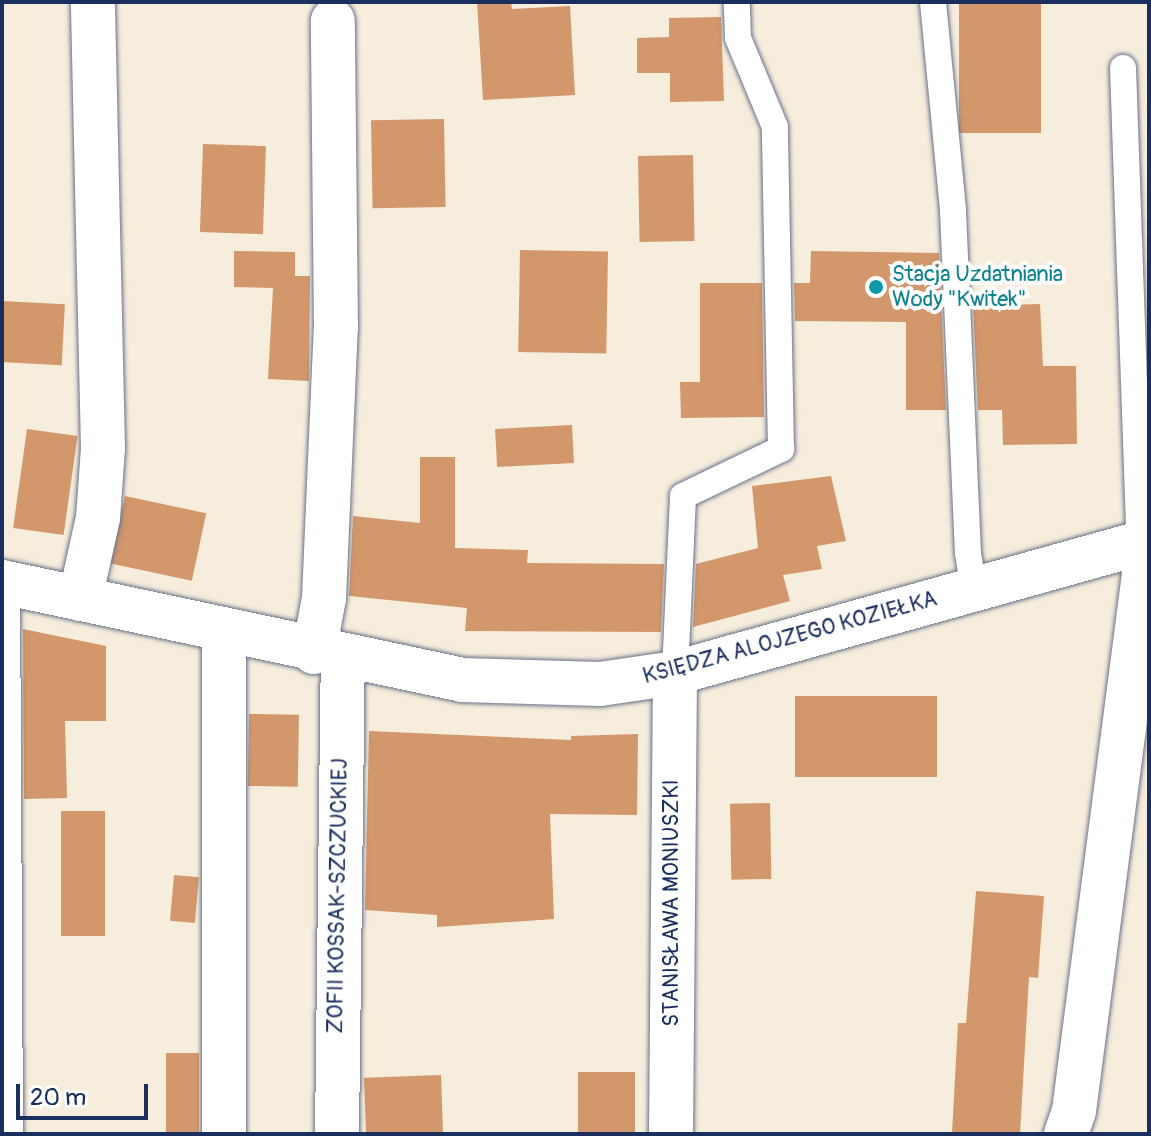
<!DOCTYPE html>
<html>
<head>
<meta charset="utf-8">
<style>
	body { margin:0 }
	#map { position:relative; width:1151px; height:1136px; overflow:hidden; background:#f6eddc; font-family:Pangolin,sans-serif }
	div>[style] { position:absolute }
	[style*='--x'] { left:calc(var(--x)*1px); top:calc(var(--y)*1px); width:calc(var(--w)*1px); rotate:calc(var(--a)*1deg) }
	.building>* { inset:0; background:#d3976c; transform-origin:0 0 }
	.roads { filter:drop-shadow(0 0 2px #68728a) drop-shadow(0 0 2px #68728a) }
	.lane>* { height:26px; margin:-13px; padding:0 13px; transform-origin:13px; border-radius:13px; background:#fff }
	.street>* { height:44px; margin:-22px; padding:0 22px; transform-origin:22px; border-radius:22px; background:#fff }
	.secondary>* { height:44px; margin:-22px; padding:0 22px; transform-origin:22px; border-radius:22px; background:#fff }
	.dots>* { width:22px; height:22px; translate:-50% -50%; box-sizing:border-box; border:4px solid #fff; border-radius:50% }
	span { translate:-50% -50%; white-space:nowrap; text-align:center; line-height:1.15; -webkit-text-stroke:8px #fff; paint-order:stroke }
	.culture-label { font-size:22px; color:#0d838f }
	.left { translate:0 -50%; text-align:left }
	.street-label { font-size:22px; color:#1b2f5e }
	.frame { position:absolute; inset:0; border:4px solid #1b2f5e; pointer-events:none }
	.scale { position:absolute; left:16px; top:1084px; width:132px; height:36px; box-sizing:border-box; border:4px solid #1b2f5e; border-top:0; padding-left:10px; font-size:24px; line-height:28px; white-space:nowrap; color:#1b2f5e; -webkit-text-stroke:6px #fff; paint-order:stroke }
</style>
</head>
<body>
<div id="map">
	<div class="building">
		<div style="clip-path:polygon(477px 2px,511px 2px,512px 9px,570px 6px,575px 95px,483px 100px)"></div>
		<div style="left:959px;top:2px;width:82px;height:131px"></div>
		<div style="clip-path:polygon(721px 17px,724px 101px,670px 102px,670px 73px,637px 73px,637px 38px,669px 37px,669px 18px)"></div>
		<div style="left:444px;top:119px;width:88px;height:73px;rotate:89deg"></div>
		<div style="left:203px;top:144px;width:63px;height:88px;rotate:2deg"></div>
		<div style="left:693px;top:155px;width:86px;height:55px;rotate:89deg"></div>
		<div style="left:520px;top:250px;width:88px;height:102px;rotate:1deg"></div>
		<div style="clip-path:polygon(234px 251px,295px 252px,295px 276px,310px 276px,309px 381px,268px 379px,273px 288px,234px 287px)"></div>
		<div style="clip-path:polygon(811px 251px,939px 253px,946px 410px,906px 410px,906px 322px,795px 321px,794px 283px,810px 283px)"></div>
		<div style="clip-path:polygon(700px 283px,762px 283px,764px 417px,681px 418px,680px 382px,700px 382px)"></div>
		<div style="left:2px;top:301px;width:63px;height:61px;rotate:3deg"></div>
		<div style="clip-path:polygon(1040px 304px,1043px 366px,1076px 366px,1077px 444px,1003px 445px,1002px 410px,978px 410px,973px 306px)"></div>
		<div style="left:572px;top:425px;width:38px;height:77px;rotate:87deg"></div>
		<div style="left:27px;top:429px;width:51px;height:100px;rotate:8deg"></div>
		<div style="clip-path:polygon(420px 457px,455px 457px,455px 548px,528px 550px,527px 563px,664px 564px,661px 632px,465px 631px,467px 608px,349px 596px,353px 516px,420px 523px)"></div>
		<div style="clip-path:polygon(831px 476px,846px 541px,817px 546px,822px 569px,783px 575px,790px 601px,693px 627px,696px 564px,758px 548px,752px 486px)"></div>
		<div style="left:125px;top:496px;width:83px;height:69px;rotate:12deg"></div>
		<div style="clip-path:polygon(23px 629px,106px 646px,106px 721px,65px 721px,67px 798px,24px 799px)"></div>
		<div style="left:937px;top:696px;width:81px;height:142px;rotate:90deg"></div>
		<div style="left:249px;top:714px;width:50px;height:72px;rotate:1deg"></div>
		<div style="clip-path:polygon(369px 731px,571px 740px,571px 736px,638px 734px,637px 815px,550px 814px,554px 919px,437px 927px,437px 915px,365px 910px)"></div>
		<div style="left:770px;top:803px;width:76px;height:40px;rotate:89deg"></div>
		<div style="left:105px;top:811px;width:125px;height:44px;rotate:90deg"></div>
		<div style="left:174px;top:875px;width:25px;height:46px;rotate:5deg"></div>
		<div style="clip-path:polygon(976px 891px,1044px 896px,1038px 978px,1029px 977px,1020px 1134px,952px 1133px,958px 1023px,966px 1023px)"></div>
		<div style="left:166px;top:1053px;width:33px;height:81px"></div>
		<div style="left:578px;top:1072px;width:57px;height:62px"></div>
		<div style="left:441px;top:1075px;width:59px;height:77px;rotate:88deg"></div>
	</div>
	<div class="roads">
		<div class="lane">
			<div style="--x:933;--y:2;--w:210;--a:84.5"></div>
			<div style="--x:953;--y:211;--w:342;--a:87.5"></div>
			<div style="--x:968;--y:553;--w:36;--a:81"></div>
			<div style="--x:1123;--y:68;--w:476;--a:88"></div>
			<div style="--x:7;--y:583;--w:551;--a:89.69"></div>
			<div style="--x:675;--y:673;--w:177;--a:-87.4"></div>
			<div style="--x:683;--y:496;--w:109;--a:-25.6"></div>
			<div style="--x:781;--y:449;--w:322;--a:-91.1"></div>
			<div style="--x:775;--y:127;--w:96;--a:-112.6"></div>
			<div style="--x:738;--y:38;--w:36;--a:-92"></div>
		</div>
		<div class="street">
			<div style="--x:80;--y:599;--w:83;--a:-77.5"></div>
			<div style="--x:98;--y:518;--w:69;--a:-85.9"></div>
			<div style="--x:103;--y:449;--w:447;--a:-91.3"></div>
			<div style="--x:314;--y:652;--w:55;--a:-79.5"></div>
			<div style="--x:324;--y:598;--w:270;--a:-87.5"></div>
			<div style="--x:336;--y:328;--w:307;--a:-90.6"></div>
			<div style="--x:224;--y:1134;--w:501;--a:-90"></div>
			<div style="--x:337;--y:1134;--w:477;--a:-89.3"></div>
			<div style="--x:671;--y:1134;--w:461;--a:-89.5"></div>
			<div style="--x:1066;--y:1134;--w:24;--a:-71"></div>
			<div style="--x:1074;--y:1111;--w:542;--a:-82.57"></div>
			<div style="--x:1144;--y:574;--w:30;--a:-98"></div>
		</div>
		<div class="secondary">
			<div style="--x:2;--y:582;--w:470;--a:12"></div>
			<div style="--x:462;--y:680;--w:138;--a:1.7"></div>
			<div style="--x:600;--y:684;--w:76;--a:-8.3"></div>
			<div style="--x:675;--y:673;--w:492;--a:-15.6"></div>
		</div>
	</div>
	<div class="dots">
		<div style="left:876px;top:287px;background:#0f9aa8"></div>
	</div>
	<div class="culture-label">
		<span class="left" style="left:892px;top:287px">Stacja Uzdatniania<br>Wody "Kwitek"</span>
	</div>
	<div class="street-label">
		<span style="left:790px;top:638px;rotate:-15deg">KSIĘDZA ALOJZEGO KOZIEŁKA</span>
		<span style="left:338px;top:896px;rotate:-89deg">ZOFII KOSSAK-SZCZUCKIEJ</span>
		<span style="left:672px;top:903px;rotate:-90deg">STANISŁAWA MONIUSZKI</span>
	</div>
	<div class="frame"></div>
	<div class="scale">20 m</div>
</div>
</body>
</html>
